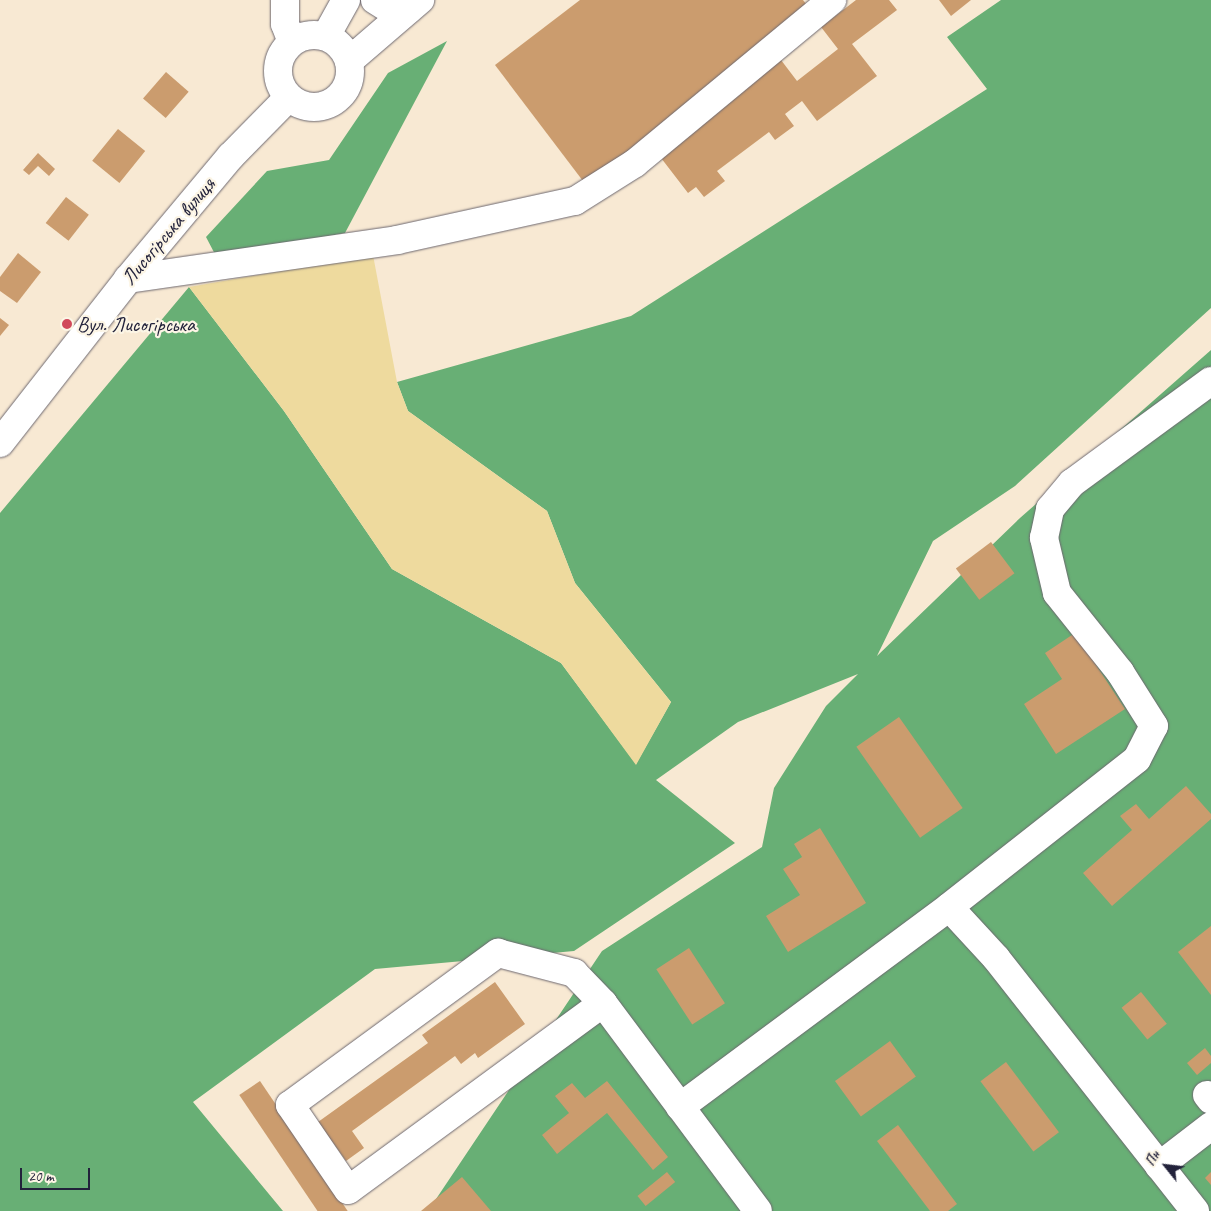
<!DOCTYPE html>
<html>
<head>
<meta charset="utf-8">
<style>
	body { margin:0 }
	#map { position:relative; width:1211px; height:1211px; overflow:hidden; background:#f8e9d3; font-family:Caveat,sans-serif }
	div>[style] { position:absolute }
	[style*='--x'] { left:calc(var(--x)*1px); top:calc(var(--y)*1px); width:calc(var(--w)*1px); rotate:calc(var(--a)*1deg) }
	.forest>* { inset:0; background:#68af75 }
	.sand>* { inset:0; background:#eeda9e }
	.building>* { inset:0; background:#cb9c6e; transform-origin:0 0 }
	.roads { filter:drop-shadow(0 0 1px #6d6870) drop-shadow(0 0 1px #6d6870) }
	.minor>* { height:28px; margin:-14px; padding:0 14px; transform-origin:14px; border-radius:14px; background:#fff }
	.minor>.ring { margin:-14px; padding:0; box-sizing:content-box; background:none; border:28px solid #fff; border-radius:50% }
	.dots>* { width:14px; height:14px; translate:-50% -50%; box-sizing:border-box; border:2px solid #fcf5e5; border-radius:50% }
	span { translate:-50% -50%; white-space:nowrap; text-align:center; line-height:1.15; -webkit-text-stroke:4.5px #fcf5e5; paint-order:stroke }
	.street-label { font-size:21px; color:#22223b }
	.poi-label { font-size:21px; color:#22223b }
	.left { translate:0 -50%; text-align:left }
	.north { position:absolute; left:1141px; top:1141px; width:50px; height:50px; -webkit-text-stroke:4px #fcf5e5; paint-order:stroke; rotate:299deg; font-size:14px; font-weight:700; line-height:20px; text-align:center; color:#22223b }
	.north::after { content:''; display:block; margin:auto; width:18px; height:22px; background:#22223b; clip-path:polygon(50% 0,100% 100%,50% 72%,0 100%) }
	.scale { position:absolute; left:20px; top:1168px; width:70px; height:22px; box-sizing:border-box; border:2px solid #22223b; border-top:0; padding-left:6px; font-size:15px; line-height:18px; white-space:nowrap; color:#22223b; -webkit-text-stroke:4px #fcf5e5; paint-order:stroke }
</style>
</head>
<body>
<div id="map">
	<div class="forest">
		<div style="clip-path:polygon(1001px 0,1211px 0,1211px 308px,1015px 486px,933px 541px,877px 656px,1020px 518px,1211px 350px,1211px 1211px,428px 1211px,602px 951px,762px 847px,774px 788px,826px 706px,858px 674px,738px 722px,656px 780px,735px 843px,574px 951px,375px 969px,193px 1102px,283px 1211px,0 1211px,0 513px,189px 287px,284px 411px,392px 569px,561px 663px,636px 764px,671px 702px,575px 583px,547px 511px,408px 411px,397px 382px,631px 316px,987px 89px,947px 37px)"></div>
		<div style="clip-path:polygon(447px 41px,345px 233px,217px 258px,206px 237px,267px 171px,329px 160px,388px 73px)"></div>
	</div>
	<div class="sand">
		<div style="clip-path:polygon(373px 255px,397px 382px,408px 411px,547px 511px,575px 583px,671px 702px,636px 765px,561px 663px,392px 569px,284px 411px,189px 287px)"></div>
	</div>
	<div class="building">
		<div style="clip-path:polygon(580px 0,803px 0,813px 13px,586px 185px,495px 65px)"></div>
		<div style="clip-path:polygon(856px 0,889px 0,897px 10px,852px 44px,877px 76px,817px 121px,802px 101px,785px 114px,794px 126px,775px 140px,769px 132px,717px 171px,725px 181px,704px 197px,696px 187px,688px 193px,658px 154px,781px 60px,797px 81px,838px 49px,821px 27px)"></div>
		<div style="clip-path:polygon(939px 0,971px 0,951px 16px)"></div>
		<div style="left:166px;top:72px;width:30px;height:35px;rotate:41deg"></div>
		<div style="left:118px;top:129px;width:35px;height:41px;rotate:39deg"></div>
		<div style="clip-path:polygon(38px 153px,55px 169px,49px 176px,38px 166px,29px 175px,23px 170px)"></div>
		<div style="left:66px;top:197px;width:29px;height:33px;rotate:38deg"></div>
		<div style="clip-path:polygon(18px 253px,41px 272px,17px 303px,0 291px,0 277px)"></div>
		<div style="clip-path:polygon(0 318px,9px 325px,0 336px)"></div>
		<div style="left:991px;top:542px;width:39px;height:44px;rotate:53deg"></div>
		<div style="clip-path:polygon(1075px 633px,1125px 709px,1056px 754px,1024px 704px,1062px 679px,1045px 653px)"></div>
		<div style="left:899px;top:717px;width:111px;height:52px;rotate:55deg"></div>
		<div style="clip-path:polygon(1186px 786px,1211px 814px,1211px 819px,1112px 906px,1083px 873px,1132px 830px,1120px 816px,1136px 804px,1149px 819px)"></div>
		<div style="clip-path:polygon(820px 828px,866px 903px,788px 952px,766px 916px,800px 895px,783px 869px,802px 857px,794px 844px)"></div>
		<div style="clip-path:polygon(1211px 926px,1211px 995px,1178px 952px)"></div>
		<div style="left:689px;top:948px;width:66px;height:39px;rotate:57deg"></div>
		<div style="clip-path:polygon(495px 982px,525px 1024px,478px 1058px,475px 1053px,461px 1064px,455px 1056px,352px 1131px,364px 1148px,346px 1161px,318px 1122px,428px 1043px,422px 1035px)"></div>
		<div style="left:1141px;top:992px;width:41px;height:25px;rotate:51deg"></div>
		<div style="left:890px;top:1041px;width:44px;height:68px;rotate:54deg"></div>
		<div style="clip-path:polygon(1205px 1048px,1211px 1056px,1211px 1063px,1197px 1075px,1187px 1063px)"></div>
		<div style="left:1006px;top:1062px;width:88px;height:32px;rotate:53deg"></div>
		<div style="left:260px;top:1081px;width:158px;height:25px;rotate:56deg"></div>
		<div style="clip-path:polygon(607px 1081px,668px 1157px,653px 1170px,607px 1113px,557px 1154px,542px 1135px,569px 1113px,555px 1096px,572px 1083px,585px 1098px)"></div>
		<div style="clip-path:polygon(898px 1125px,957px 1204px,948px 1211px,930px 1211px,877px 1141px)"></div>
		<div style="left:667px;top:1172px;width:13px;height:38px;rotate:51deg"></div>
		<div style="clip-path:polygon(1211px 1172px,1211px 1185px,1205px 1178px)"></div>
		<div style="clip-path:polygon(462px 1177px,491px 1211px,421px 1211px)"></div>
	</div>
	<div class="roads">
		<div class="minor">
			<div style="--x:285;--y:0;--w:24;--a:90"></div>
			<div style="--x:285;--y:24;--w:19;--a:69"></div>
			<div style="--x:375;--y:0;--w:22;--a:32"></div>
			<div style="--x:394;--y:12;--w:15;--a:-11"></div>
			<div class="ring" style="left:278px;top:35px;width:44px;height:44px"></div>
			<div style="--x:326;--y:36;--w:41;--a:-60.9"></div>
			<div style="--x:349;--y:61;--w:94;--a:-40.7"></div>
			<div style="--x:128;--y:279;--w:272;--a:-8.2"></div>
			<div style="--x:397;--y:240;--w:182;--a:-12.4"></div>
			<div style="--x:575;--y:201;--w:71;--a:-32.3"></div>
			<div style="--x:635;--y:163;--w:256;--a:-39.6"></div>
			<div style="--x:0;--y:443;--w:208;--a:-52"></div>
			<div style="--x:128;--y:279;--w:160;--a:-50.1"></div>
			<div style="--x:231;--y:156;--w:81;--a:-45.5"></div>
			<div style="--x:603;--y:1003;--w:316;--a:143.7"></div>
			<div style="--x:348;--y:1190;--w:103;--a:-124.3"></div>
			<div style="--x:290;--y:1105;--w:258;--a:-36.2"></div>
			<div style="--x:498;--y:953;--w:79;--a:14.7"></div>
			<div style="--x:574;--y:973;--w:42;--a:46"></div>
			<div style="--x:603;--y:1003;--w:259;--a:53.3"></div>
			<div style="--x:1207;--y:1095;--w:6;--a:51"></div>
			<div style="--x:680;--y:1107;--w:335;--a:-36.6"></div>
			<div style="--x:1159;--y:1166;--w:66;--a:-37.6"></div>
			<div style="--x:1195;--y:1211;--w:322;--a:-128.2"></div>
			<div style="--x:996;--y:958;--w:69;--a:-132.7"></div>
			<div style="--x:949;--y:907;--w:239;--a:-38.2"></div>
			<div style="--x:1137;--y:759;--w:37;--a:-63"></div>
			<div style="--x:1154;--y:726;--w:64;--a:-122.2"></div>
			<div style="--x:1120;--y:672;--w:101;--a:-128.6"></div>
			<div style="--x:1057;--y:593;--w:57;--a:-103.3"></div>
			<div style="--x:1044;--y:538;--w:30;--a:-78"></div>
			<div style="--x:1050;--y:509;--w:34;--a:-50"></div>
			<div style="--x:1072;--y:483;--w:172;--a:-36.3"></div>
		</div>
	</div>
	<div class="dots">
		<div style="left:67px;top:324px;background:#d1495b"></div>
	</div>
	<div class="street-label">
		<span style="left:168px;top:231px;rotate:-50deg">Лисогірська вулиця</span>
	</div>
	<div class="poi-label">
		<span class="left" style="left:77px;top:324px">Вул. Лисогірська</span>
	</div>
	<div class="north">Пн</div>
	<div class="scale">20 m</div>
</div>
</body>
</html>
